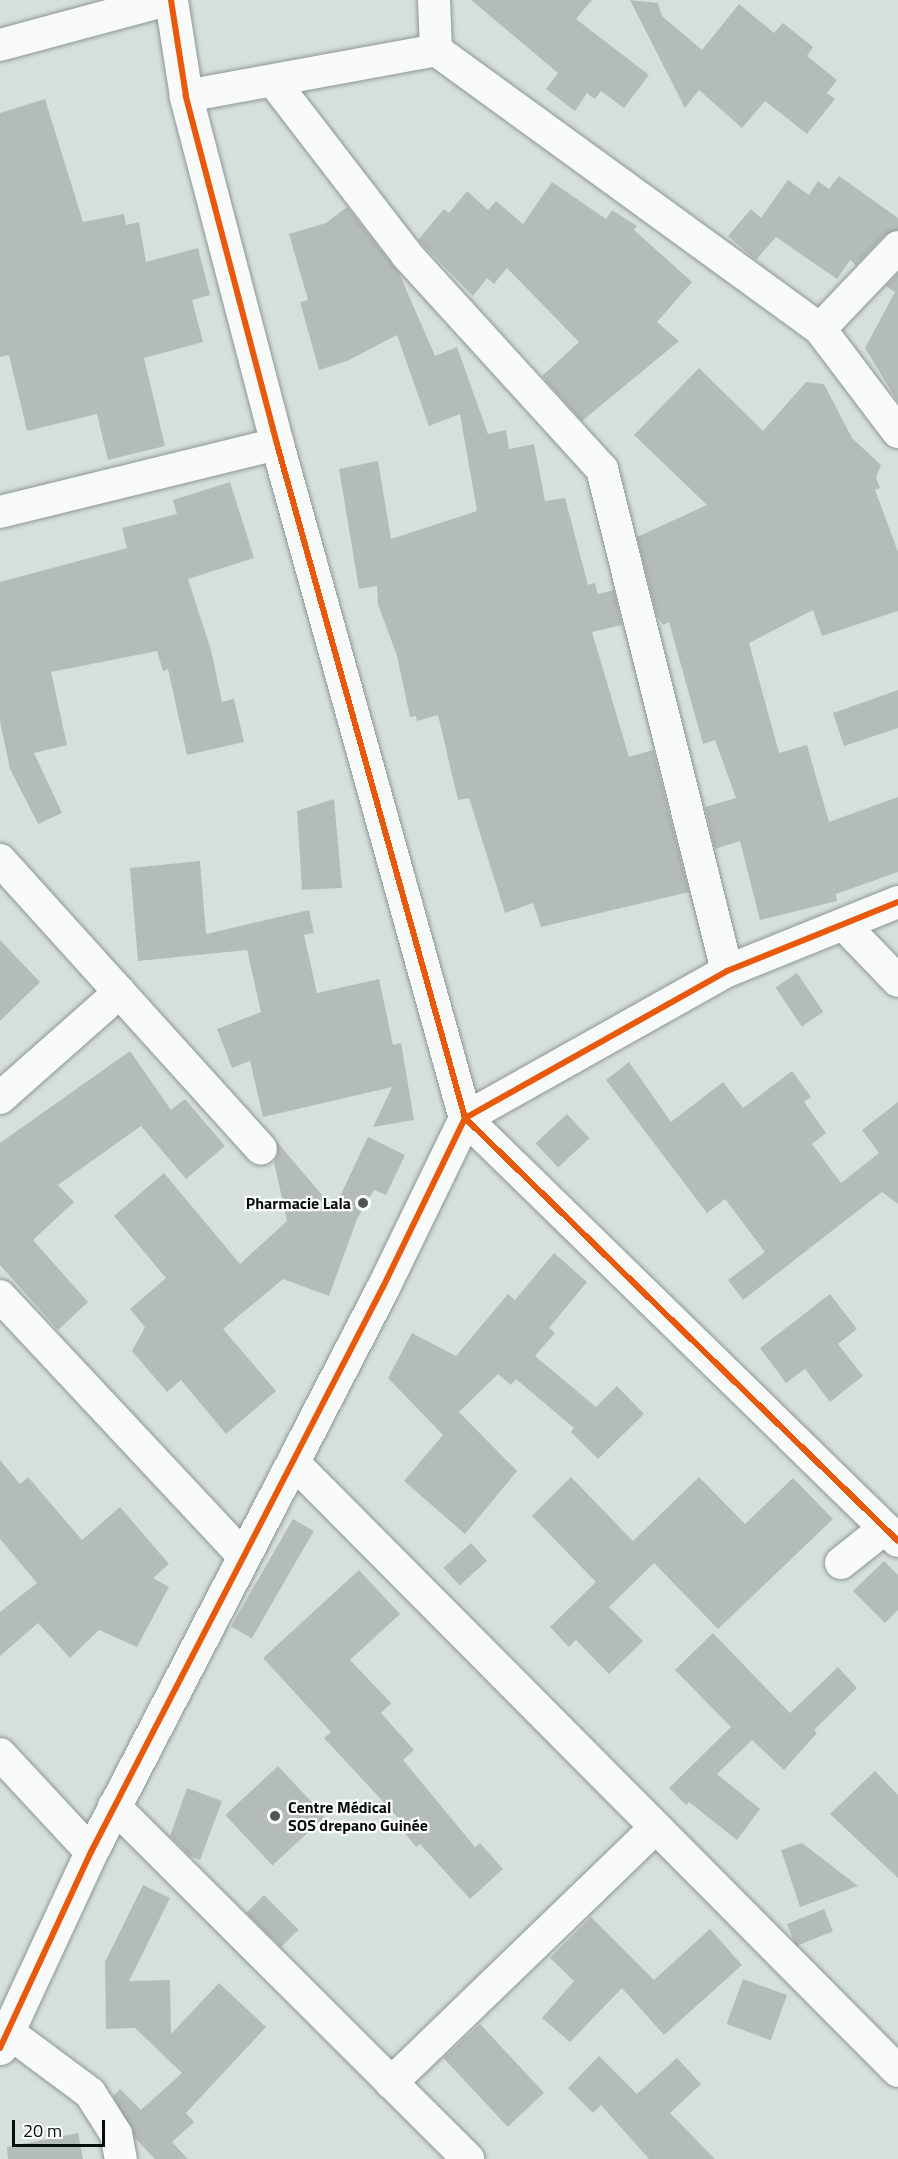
<!DOCTYPE html>
<html>
<head>
<meta charset="utf-8">
<style>
	body { margin:0 }
	#map { position:relative; width:898px; height:2159px; overflow:hidden; background:#d5e0de; font-family:"Titillium Web",sans-serif }
	div>[style] { position:absolute }
	[style*='--x'] { left:calc(var(--x)*1px); top:calc(var(--y)*1px); width:calc(var(--w)*1px); rotate:calc(var(--a)*1deg) }
	.building>* { inset:0; background:#b4bcbb; transform-origin:0 0 }
	.roads { filter:drop-shadow(0 0 2px #8e9695) drop-shadow(0 0 2px #8e9695) }
	.street>* { height:32px; margin:-16px; padding:0 16px; transform-origin:16px; border-radius:16px; background:#f9fafa }
	.secondary>* { height:33px; margin:-16.5px; padding:0 16.5px; transform-origin:16.5px; border-radius:16.5px; background:#f9fafa }
	.cycleway>* { height:6px; margin:-3px; padding:0 3px; transform-origin:3px; border-radius:3px; background:#e8590c }
	.dots>* { width:16px; height:16px; translate:-50% -50%; box-sizing:border-box; border:3px solid #fff; border-radius:50% }
	span { translate:-50% -50%; white-space:nowrap; text-align:center; line-height:1.15; -webkit-text-stroke:4.5px #fff; paint-order:stroke }
	.poi-label { font-size:16px; color:#080e0e; font-weight:700 }
	.right { translate:-100% -50%; text-align:right }
	.left { translate:0 -50%; text-align:left }
	.scale { position:absolute; left:12px; top:2120px; width:93px; height:27px; box-sizing:border-box; border:3px solid #080e0e; border-top:0; padding-left:8px; font-size:18px; line-height:21px; white-space:nowrap; color:#080e0e; -webkit-text-stroke:4px #fff; paint-order:stroke }
</style>
</head>
<body>
<div id="map">
	<div class="building">
		<div style="clip-path:polygon(471px 0,592px 0,576px 19px,649px 75px,624px 108px,601px 91px,595px 99px,587px 93px,575px 111px,546px 89px,558px 73px)"></div>
		<div style="clip-path:polygon(630px 0,658px 3px,662px 16px,702px 50px,739px 4px,774px 33px,783px 23px,813px 47px,807px 56px,837px 80px,827px 93px,835px 99px,807px 134px,765px 101px,742px 128px,699px 90px,685px 108px)"></div>
		<div style="clip-path:polygon(45px 99px,83px 222px,124px 214px,126px 225px,139px 222px,146px 262px,198px 248px,210px 295px,192px 300px,203px 342px,144px 358px,165px 446px,108px 460px,97px 414px,27px 431px,9px 355px,0 357px,0 113px)"></div>
		<div style="clip-path:polygon(839px 176px,898px 218px,898px 230px,885px 235px,856px 265px,850px 260px,837px 279px,776px 237px,756px 260px,728px 236px,751px 209px,761px 218px,788px 180px,809px 195px,818px 181px,829px 189px)"></div>
		<div style="clip-path:polygon(552px 182px,606px 219px,612px 210px,637px 226px,634px 230px,692px 282px,657px 322px,679px 341px,582px 421px,542px 376px,579px 342px,507px 268px,494px 284px,487px 278px,473px 296px,418px 240px,444px 209px,449px 213px,467px 191px,488px 210px,496px 201px,523px 224px)"></div>
		<div style="clip-path:polygon(347px 207px,399px 273px,435px 356px,457px 347px,488px 434px,506px 430px,509px 449px,534px 444px,545px 501px,565px 498px,588px 585px,595px 583px,598px 594px,614px 590px,622px 625px,592px 632px,629px 757px,653px 750px,689px 892px,541px 927px,533px 903px,505px 913px,469px 798px,458px 800px,438px 715px,417px 721px,416px 716px,410px 717px,397px 656px,378px 604px,377px 586px,359px 589px,339px 469px,378px 461px,391px 539px,477px 511px,460px 414px,429px 426px,397px 335px,347px 361px,319px 370px,300px 302px,308px 300px,289px 234px,326px 223px)"></div>
		<div style="clip-path:polygon(898px 273px,898px 402px,865px 348px,895px 292px,886px 286px)"></div>
		<div style="clip-path:polygon(699px 368px,763px 431px,806px 382px,824px 384px,852px 438px,881px 465px,876px 478px,880px 488px,875px 490px,898px 552px,898px 611px,822px 636px,813px 610px,749px 643px,779px 753px,807px 745px,829px 822px,898px 797px,898px 872px,836px 894px,837px 901px,760px 920px,740px 841px,715px 849px,705px 807px,736px 798px,715px 740px,703px 744px,669px 622px,663px 625px,657px 616px,637px 537px,707px 505px,634px 435px)"></div>
		<div style="clip-path:polygon(230px 482px,254px 558px,188px 579px,211px 650px,222px 702px,234px 699px,244px 742px,187px 755px,168px 669px,163px 671px,157px 651px,51px 672px,67px 745px,34px 753px,62px 813px,38px 824px,10px 769px,0 721px,0 582px,127px 548px,122px 528px,177px 514px,173px 500px)"></div>
		<div style="clip-path:polygon(898px 690px,898px 728px,844px 746px,833px 713px)"></div>
		<div style="clip-path:polygon(334px 799px,342px 888px,302px 890px,297px 811px)"></div>
		<div style="clip-path:polygon(200px 861px,206px 934px,309px 910px,314px 933px,304px 935px,317px 993px,379px 979px,393px 1045px,401px 1043px,414px 1120px,373px 1127px,392px 1087px,263px 1117px,250px 1061px,232px 1068px,217px 1029px,261px 1012px,247px 950px,138px 961px,130px 868px)"></div>
		<div style="clip-path:polygon(0 940px,40px 982px,0 1021px)"></div>
		<div style="left:797px;top:973px;width:47px;height:26px;rotate:56deg"></div>
		<div style="clip-path:polygon(130px 1051px,171px 1110px,185px 1099px,225px 1146px,186px 1179px,141px 1126px,58px 1185px,74px 1202px,33px 1240px,88px 1302px,58px 1330px,0 1265px,0 1143px)"></div>
		<div style="clip-path:polygon(629px 1062px,671px 1122px,723px 1082px,743px 1108px,792px 1071px,811px 1097px,804px 1102px,826px 1133px,812px 1144px,841px 1183px,879px 1153px,862px 1130px,898px 1102px,898px 1204px,882px 1192px,743px 1300px,728px 1280px,765px 1252px,725px 1199px,707px 1213px,606px 1080px)"></div>
		<div style="left:567px;top:1114px;width:33px;height:43px;rotate:47deg"></div>
		<div style="clip-path:polygon(368px 1137px,405px 1155px,386px 1195px,374px 1190px,357px 1219px,329px 1296px,283px 1279px,223px 1329px,276px 1391px,226px 1434px,181px 1380px,167px 1392px,132px 1351px,145px 1327px,130px 1309px,166px 1278px,114px 1216px,164px 1173px,240px 1264px,287px 1221px,274px 1162px,278px 1154px,276px 1141px,334px 1209px)"></div>
		<div style="clip-path:polygon(554px 1253px,587px 1282px,549px 1328px,555px 1333px,535px 1356px,596px 1407px,617px 1386px,644px 1414px,598px 1459px,571px 1432px,574px 1428px,516px 1379px,511px 1385px,498px 1374px,459px 1412px,517px 1471px,465px 1534px,404px 1481px,443px 1435px,388px 1378px,412px 1333px,456px 1356px,508px 1294px,515px 1300px)"></div>
		<div style="clip-path:polygon(830px 1294px,857px 1329px,838px 1344px,863px 1376px,830px 1402px,805px 1369px,786px 1383px,760px 1348px)"></div>
		<div style="clip-path:polygon(0 1460px,20px 1484px,28px 1477px,82px 1540px,120px 1507px,169px 1564px,153px 1578px,169px 1587px,137px 1647px,99px 1630px,70px 1658px,38px 1623px,0 1656px,0 1612px,37px 1583px,0 1539px)"></div>
		<div style="clip-path:polygon(571px 1477px,633px 1541px,699px 1477px,745px 1524px,793px 1478px,833px 1519px,718px 1629px,654px 1563px,609px 1607px,643px 1641px,609px 1674px,576px 1640px,569px 1647px,550px 1627px,596px 1582px,532px 1516px)"></div>
		<div style="left:293px;top:1519px;width:24px;height:124px;rotate:30deg"></div>
		<div style="left:471px;top:1543px;width:24px;height:37px;rotate:48deg"></div>
		<div style="clip-path:polygon(884px 1561px,898px 1575px,898px 1610px,885px 1623px,853px 1591px)"></div>
		<div style="clip-path:polygon(359px 1570px,400px 1614px,350px 1660px,391px 1703px,381px 1713px,414px 1750px,403px 1760px,475px 1847px,480px 1843px,503px 1869px,470px 1899px,420px 1844px,416px 1847px,398px 1824px,401px 1821px,324px 1738px,331px 1732px,263px 1658px)"></div>
		<div style="clip-path:polygon(713px 1633px,790px 1713px,838px 1667px,857px 1688px,814px 1730px,817px 1733px,784px 1770px,752px 1740px,717px 1774px,760px 1809px,737px 1840px,689px 1802px,686px 1805px,669px 1788px,731px 1727px,675px 1670px)"></div>
		<div style="left:278px;top:1766px;width:69px;height:72px;rotate:47deg"></div>
		<div style="clip-path:polygon(875px 1771px,898px 1795px,898px 1878px,830px 1814px)"></div>
		<div style="clip-path:polygon(187px 1788px,222px 1801px,200px 1860px,190px 1856px,170px 1836px)"></div>
		<div style="clip-path:polygon(802px 1843px,858px 1886px,800px 1907px,781px 1850px)"></div>
		<div style="clip-path:polygon(143px 1885px,170px 1898px,129px 1981px,170px 1980px,171px 2034px,219px 1983px,266px 2027px,186px 2113px,194px 2122px,172px 2142px,188px 2159px,155px 2159px,135px 2138px,113px 2096px,120px 2089px,141px 2110px,182px 2073px,135px 2028px,106px 2029px,105px 1962px)"></div>
		<div style="left:264px;top:1895px;width:49px;height:25px;rotate:45deg"></div>
		<div style="left:824px;top:1909px;width:24px;height:40px;rotate:68deg"></div>
		<div style="clip-path:polygon(591px 1917px,654px 1980px,710px 1929px,742px 1965px,664px 2035px,622px 1988px,570px 2042px,542px 2018px,574px 1981px,550px 1958px)"></div>
		<div style="left:743px;top:1979px;width:47px;height:48px;rotate:20deg"></div>
		<div style="left:480px;top:2024px;width:94px;height:50px;rotate:47deg"></div>
		<div style="clip-path:polygon(599px 2056px,637px 2094px,677px 2058px,701px 2084px,670px 2113px,715px 2159px,649px 2159px,601px 2105px,593px 2113px,568px 2088px)"></div>
		<div style="clip-path:polygon(78px 2133px,83px 2159px,8px 2159px,7px 2147px)"></div>
	</div>
	<div class="roads">
		<div class="street">
			<div style="--x:434;--y:0;--w:50;--a:87.7"></div>
			<div style="--x:0;--y:45;--w:173;--a:-15.1"></div>
			<div style="--x:274;--y:82;--w:218;--a:52.4"></div>
			<div style="--x:407;--y:255;--w:290;--a:47.7"></div>
			<div style="--x:602;--y:469;--w:517;--a:76.02"></div>
			<div style="--x:186;--y:96;--w:254;--a:-10.4"></div>
			<div style="--x:436;--y:50;--w:475;--a:36"></div>
			<div style="--x:820;--y:329;--w:129;--a:52.9"></div>
			<div style="--x:820;--y:329;--w:113;--a:-46.4"></div>
			<div style="--x:0;--y:512;--w:285;--a:-13.8"></div>
			<div style="--x:0;--y:860;--w:389;--a:47.9"></div>
			<div style="--x:898;--y:902;--w:184;--a:158"></div>
			<div style="--x:727;--y:971;--w:300;--a:150.7"></div>
			<div style="--x:465;--y:1118;--w:605;--a:44.33"></div>
			<div style="--x:845;--y:926;--w:76;--a:46.1"></div>
			<div style="--x:0;--y:1098;--w:160;--a:-41.5"></div>
			<div style="--x:0;--y:1296;--w:357;--a:46.9"></div>
			<div style="--x:293;--y:1462;--w:858;--a:45.19"></div>
			<div style="--x:841;--y:1563;--w:56;--a:-38.5"></div>
			<div style="--x:0;--y:1754;--w:134;--a:47.1"></div>
			<div style="--x:114;--y:1806;--w:500;--a:44.9"></div>
			<div style="--x:8;--y:2032;--w:102;--a:36.6"></div>
			<div style="--x:90;--y:2093;--w:49;--a:57.6"></div>
			<div style="--x:116;--y:2134;--w:25;--a:79"></div>
			<div style="--x:391;--y:2083;--w:367;--a:-44"></div>
		</div>
		<div class="secondary">
			<div style="--x:0;--y:2048;--w:216;--a:-65.1"></div>
			<div style="--x:91;--y:1852;--w:636;--a:-62.67"></div>
			<div style="--x:383;--y:1287;--w:188;--a:-64.1"></div>
			<div style="--x:465;--y:1118;--w:700;--a:-105.59"></div>
			<div style="--x:277;--y:444;--w:360;--a:-104.7"></div>
			<div style="--x:186;--y:96;--w:97;--a:-98.9"></div>
		</div>
	</div>
	<div class="cycleway">
		<div style="--x:898;--y:902;--w:184;--a:158"></div>
		<div style="--x:727;--y:971;--w:300;--a:150.7"></div>
		<div style="--x:465;--y:1118;--w:605;--a:44.33"></div>
		<div style="--x:0;--y:2048;--w:216;--a:-65.1"></div>
		<div style="--x:91;--y:1852;--w:636;--a:-62.67"></div>
		<div style="--x:383;--y:1287;--w:188;--a:-64.1"></div>
		<div style="--x:465;--y:1118;--w:700;--a:-105.59"></div>
		<div style="--x:277;--y:444;--w:360;--a:-104.7"></div>
		<div style="--x:186;--y:96;--w:97;--a:-98.9"></div>
	</div>
	<div class="dots">
		<div style="left:363px;top:1203px;background:#505857"></div>
		<div style="left:275px;top:1816px;background:#505857"></div>
	</div>
	<div class="poi-label">
		<span class="right" style="left:351px;top:1203px">Pharmacie Lala</span>
		<span class="left" style="left:288px;top:1816px">Centre Médical<br>SOS drepano Guinée</span>
	</div>
	<div class="scale">20 m</div>
</div>
</body>
</html>
